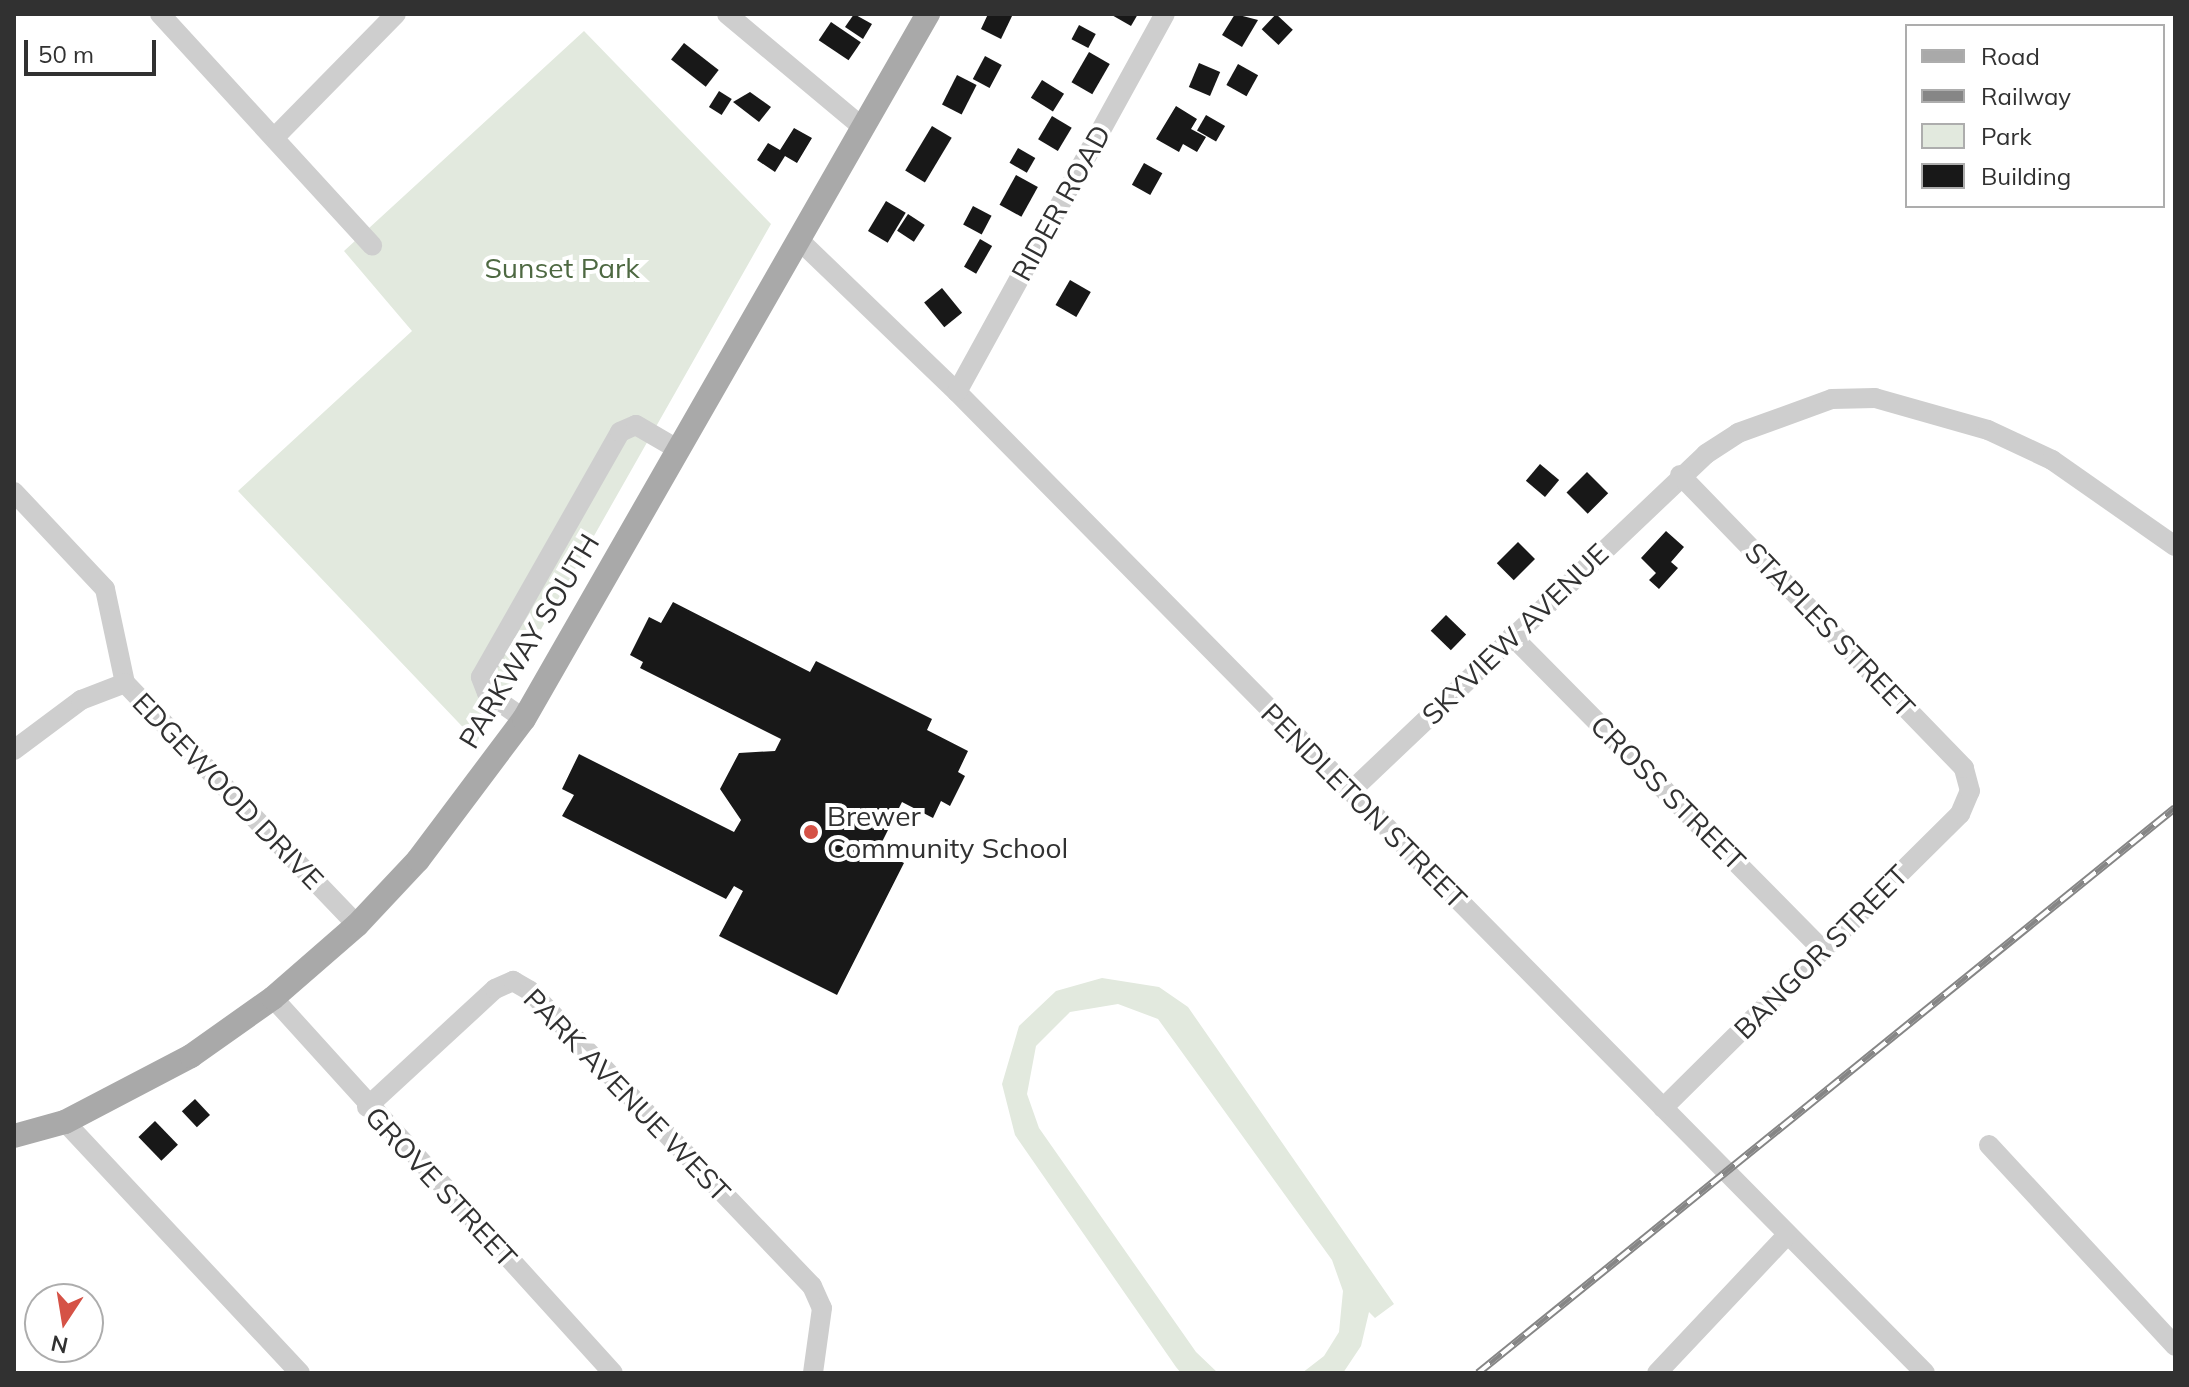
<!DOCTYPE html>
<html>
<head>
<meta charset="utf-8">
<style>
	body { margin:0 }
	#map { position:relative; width:2189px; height:1387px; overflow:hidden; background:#fff; font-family:Mulish,sans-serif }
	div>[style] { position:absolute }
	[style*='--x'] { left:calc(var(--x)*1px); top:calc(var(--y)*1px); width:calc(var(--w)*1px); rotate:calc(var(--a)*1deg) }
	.green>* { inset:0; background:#e2e9de }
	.building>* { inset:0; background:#181818; transform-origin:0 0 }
	.minor>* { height:20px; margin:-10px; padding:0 10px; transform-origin:10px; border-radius:10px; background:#cecece }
	.major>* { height:24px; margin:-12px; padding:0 12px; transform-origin:12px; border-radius:12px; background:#a9a9a9 }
	.rail>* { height:8px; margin-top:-4px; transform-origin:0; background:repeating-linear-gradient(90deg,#fff 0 15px,#868686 0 30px); box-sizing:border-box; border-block:2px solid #868686 }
	.dots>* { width:22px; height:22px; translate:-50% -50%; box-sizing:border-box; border:4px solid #fff; border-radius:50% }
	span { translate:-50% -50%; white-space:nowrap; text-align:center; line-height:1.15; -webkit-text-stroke:8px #fff; paint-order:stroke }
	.street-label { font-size:28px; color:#313131 }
	.park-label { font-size:28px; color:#4e6942 }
	.poi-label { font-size:28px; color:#313131 }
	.left { translate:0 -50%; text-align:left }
	.frame { position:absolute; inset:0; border:16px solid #313131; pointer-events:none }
	.legend { position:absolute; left:1905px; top:24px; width:260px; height:184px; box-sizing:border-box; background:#fff; border:2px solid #adadad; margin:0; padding:10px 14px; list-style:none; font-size:24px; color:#313131 }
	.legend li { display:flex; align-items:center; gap:16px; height:40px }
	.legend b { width:40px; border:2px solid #adadad }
	.north { position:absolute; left:24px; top:1283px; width:80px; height:80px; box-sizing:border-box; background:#fff; border:2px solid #adadad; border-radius:50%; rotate:192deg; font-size:22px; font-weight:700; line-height:32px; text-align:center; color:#313131 }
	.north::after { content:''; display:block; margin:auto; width:28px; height:36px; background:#d55246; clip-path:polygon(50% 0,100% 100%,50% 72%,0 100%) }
	.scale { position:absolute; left:24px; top:40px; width:132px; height:36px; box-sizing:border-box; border:4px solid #313131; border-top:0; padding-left:10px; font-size:24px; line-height:28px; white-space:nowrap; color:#313131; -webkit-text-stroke:6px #fff; paint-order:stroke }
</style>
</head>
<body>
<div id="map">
	<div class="green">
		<div style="clip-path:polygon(584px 31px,771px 224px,477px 742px,238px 491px,412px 331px,344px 251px)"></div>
		<div style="clip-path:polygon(1102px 978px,1159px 987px,1188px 1007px,1394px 1304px,1375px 1318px,1369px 1312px,1361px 1346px,1343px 1373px,1302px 1373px,1324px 1356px,1339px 1332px,1343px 1291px,1332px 1260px,1158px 1019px,1118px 1004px,1070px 1012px,1036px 1046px,1027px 1094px,1039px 1128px,1196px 1352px,1218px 1373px,1181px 1373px,1176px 1367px,1015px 1135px,1002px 1084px,1019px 1026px,1056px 991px)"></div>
	</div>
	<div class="building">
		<div style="clip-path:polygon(854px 14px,872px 24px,863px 39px,845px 27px)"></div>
		<div style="clip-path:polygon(988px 14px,1013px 14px,1001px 39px,981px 29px)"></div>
		<div style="clip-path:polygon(1110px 14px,1138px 14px,1131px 26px)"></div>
		<div style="clip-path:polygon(1235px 14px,1258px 20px,1242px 47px,1222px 35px)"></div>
		<div style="left:1276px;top:14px;width:23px;height:21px;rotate:43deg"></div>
		<div style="left:831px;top:22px;width:36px;height:22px;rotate:34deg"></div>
		<div style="left:1079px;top:25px;width:19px;height:16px;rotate:28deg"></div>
		<div style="left:684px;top:43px;width:44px;height:21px;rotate:38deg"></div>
		<div style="left:1089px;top:52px;width:24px;height:35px;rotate:30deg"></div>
		<div style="left:985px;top:56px;width:19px;height:26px;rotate:28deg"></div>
		<div style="left:1199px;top:63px;width:23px;height:26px;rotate:23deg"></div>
		<div style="left:1238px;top:64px;width:23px;height:24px;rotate:29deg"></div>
		<div style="left:957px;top:75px;width:22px;height:33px;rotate:27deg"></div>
		<div style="left:1042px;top:80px;width:26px;height:21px;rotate:32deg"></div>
		<div style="left:719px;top:91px;width:15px;height:19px;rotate:32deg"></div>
		<div style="clip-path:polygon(750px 92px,771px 107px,759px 122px,733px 102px)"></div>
		<div style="clip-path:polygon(1176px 106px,1197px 119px,1191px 129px,1206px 137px,1197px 152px,1183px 144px,1179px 152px,1156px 139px)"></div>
		<div style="left:1206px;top:115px;width:22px;height:18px;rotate:30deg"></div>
		<div style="left:1052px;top:116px;width:23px;height:27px;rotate:31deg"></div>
		<div style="left:932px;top:126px;width:23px;height:52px;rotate:31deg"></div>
		<div style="clip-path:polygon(794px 128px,812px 138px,797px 163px,785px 156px,775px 172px,757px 160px,768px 143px,780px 150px)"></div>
		<div style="left:1018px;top:148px;width:20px;height:17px;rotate:30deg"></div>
		<div style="left:1144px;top:163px;width:21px;height:25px;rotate:29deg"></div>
		<div style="left:1016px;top:175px;width:25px;height:34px;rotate:29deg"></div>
		<div style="left:886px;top:201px;width:23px;height:35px;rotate:31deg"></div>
		<div style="left:973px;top:206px;width:21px;height:21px;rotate:28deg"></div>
		<div style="left:908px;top:214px;width:20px;height:20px;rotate:33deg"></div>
		<div style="left:980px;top:239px;width:14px;height:32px;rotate:30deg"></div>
		<div style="left:1070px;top:280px;width:24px;height:29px;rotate:30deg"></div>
		<div style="left:942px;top:288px;width:32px;height:23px;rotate:51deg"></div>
		<div style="left:1540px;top:464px;width:25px;height:22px;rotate:40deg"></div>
		<div style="left:1587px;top:472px;width:30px;height:29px;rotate:45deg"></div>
		<div style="clip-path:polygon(1666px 531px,1684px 547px,1671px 562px,1678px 568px,1659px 589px,1649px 580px,1656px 573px,1641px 558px)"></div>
		<div style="left:1518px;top:542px;width:24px;height:30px;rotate:45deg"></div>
		<div style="clip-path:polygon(673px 602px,810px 672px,816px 661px,932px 719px,927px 730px,968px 751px,958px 772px,965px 776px,950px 806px,941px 801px,933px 818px,902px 802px,878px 850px,904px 863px,837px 995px,719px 936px,743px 891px,734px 886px,726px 899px,562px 816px,574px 795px,562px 789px,579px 754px,734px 832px,741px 820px,720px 789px,739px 753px,775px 751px,781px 739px,640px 668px,643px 662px,630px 655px,649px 617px,661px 623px)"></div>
		<div style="left:1446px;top:615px;width:28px;height:22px;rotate:44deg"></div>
		<div style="left:195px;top:1099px;width:22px;height:18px;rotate:47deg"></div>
		<div style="left:155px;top:1121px;width:33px;height:23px;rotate:46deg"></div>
	</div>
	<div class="minor">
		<div style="--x:160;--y:14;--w:314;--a:47.5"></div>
		<div style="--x:727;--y:14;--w:176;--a:39.9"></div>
		<div style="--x:276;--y:136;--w:171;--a:-45.5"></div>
		<div style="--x:800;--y:241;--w:218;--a:43.9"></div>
		<div style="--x:957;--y:392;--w:1378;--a:45.38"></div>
		<div style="--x:957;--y:392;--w:431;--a:-61.2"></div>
		<div style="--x:14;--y:492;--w:133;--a:46.8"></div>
		<div style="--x:105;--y:589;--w:96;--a:78"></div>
		<div style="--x:125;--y:683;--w:335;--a:46.2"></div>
		<div style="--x:1512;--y:636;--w:442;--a:45.3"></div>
		<div style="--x:524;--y:719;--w:45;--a:-144.9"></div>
		<div style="--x:487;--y:693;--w:17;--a:-111"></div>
		<div style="--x:481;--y:677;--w:282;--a:-60.4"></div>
		<div style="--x:620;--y:432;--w:17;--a:-24"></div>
		<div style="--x:636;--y:425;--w:48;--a:30.3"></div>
		<div style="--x:14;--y:750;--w:84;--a:-36.7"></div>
		<div style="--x:81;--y:700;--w:47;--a:-21.1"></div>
		<div style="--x:1350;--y:792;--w:491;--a:-43.5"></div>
		<div style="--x:1706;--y:454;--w:38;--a:-33"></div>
		<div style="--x:1738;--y:433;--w:100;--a:-19.9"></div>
		<div style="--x:1832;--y:399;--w:43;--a:-1.3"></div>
		<div style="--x:1875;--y:398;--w:117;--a:15.8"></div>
		<div style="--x:1988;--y:430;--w:71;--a:25.1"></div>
		<div style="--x:2052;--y:460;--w:150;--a:35"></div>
		<div style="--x:273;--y:998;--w:506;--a:47.8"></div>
		<div style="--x:367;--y:1107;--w:174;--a:-42.7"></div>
		<div style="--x:495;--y:989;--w:20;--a:-24"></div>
		<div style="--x:513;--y:981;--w:20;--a:30"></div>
		<div style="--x:530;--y:991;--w:408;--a:46.3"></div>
		<div style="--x:812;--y:1286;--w:24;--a:66"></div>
		<div style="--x:822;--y:1308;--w:66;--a:97.9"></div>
		<div style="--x:1663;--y:1108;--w:418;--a:-44.7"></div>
		<div style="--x:1960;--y:814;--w:25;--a:-67"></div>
		<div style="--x:1970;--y:791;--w:24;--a:-105"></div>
		<div style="--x:1964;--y:768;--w:408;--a:-134.1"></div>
		<div style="--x:65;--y:1122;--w:344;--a:46.9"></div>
		<div style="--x:1989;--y:1145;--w:274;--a:47.2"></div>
		<div style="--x:1657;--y:1373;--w:190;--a:-46.7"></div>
	</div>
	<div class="major">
		<div style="--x:14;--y:1136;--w:53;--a:-15.4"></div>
		<div style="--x:65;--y:1122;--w:142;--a:-27.6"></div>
		<div style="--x:191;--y:1056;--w:100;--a:-35.3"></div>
		<div style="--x:273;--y:998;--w:111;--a:-41"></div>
		<div style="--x:357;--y:925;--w:89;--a:-46.8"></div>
		<div style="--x:418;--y:860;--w:176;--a:-53.1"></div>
		<div style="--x:524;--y:719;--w:813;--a:-60.19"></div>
	</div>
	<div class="rail">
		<div style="--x:1478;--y:1373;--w:897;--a:-39.03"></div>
	</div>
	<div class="dots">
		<div style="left:811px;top:832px;background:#d55246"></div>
	</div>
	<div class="street-label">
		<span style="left:1061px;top:203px;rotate:-61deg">RIDER ROAD</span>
		<span style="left:1830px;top:630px;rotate:46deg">STAPLES STREET</span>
		<span style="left:1515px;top:634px;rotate:-44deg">SKYVIEW AVENUE</span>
		<span style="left:529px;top:641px;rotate:-59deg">PARKWAY SOUTH</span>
		<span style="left:228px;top:791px;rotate:46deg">EDGEWOOD DRIVE</span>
		<span style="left:1668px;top:793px;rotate:45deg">CROSS STREET</span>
		<span style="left:1364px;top:806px;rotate:45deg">PENDLETON STREET</span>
		<span style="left:1821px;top:952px;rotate:-45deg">BANGOR STREET</span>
		<span style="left:627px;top:1095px;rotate:46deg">PARK AVENUE WEST</span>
		<span style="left:441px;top:1187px;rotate:47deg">GROVE STREET</span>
	</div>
	<div class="park-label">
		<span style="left:562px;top:268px">Sunset Park</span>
	</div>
	<div class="poi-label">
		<span class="left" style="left:827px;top:832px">Brewer<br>Community School</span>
	</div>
	<div class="frame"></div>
	<ul class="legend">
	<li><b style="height:10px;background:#a9a9a9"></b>Road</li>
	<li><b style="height:10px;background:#868686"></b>Railway</li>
	<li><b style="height:22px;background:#e2e9de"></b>Park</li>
	<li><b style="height:22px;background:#181818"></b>Building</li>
	</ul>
	<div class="north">N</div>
	<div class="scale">50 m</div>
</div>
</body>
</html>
